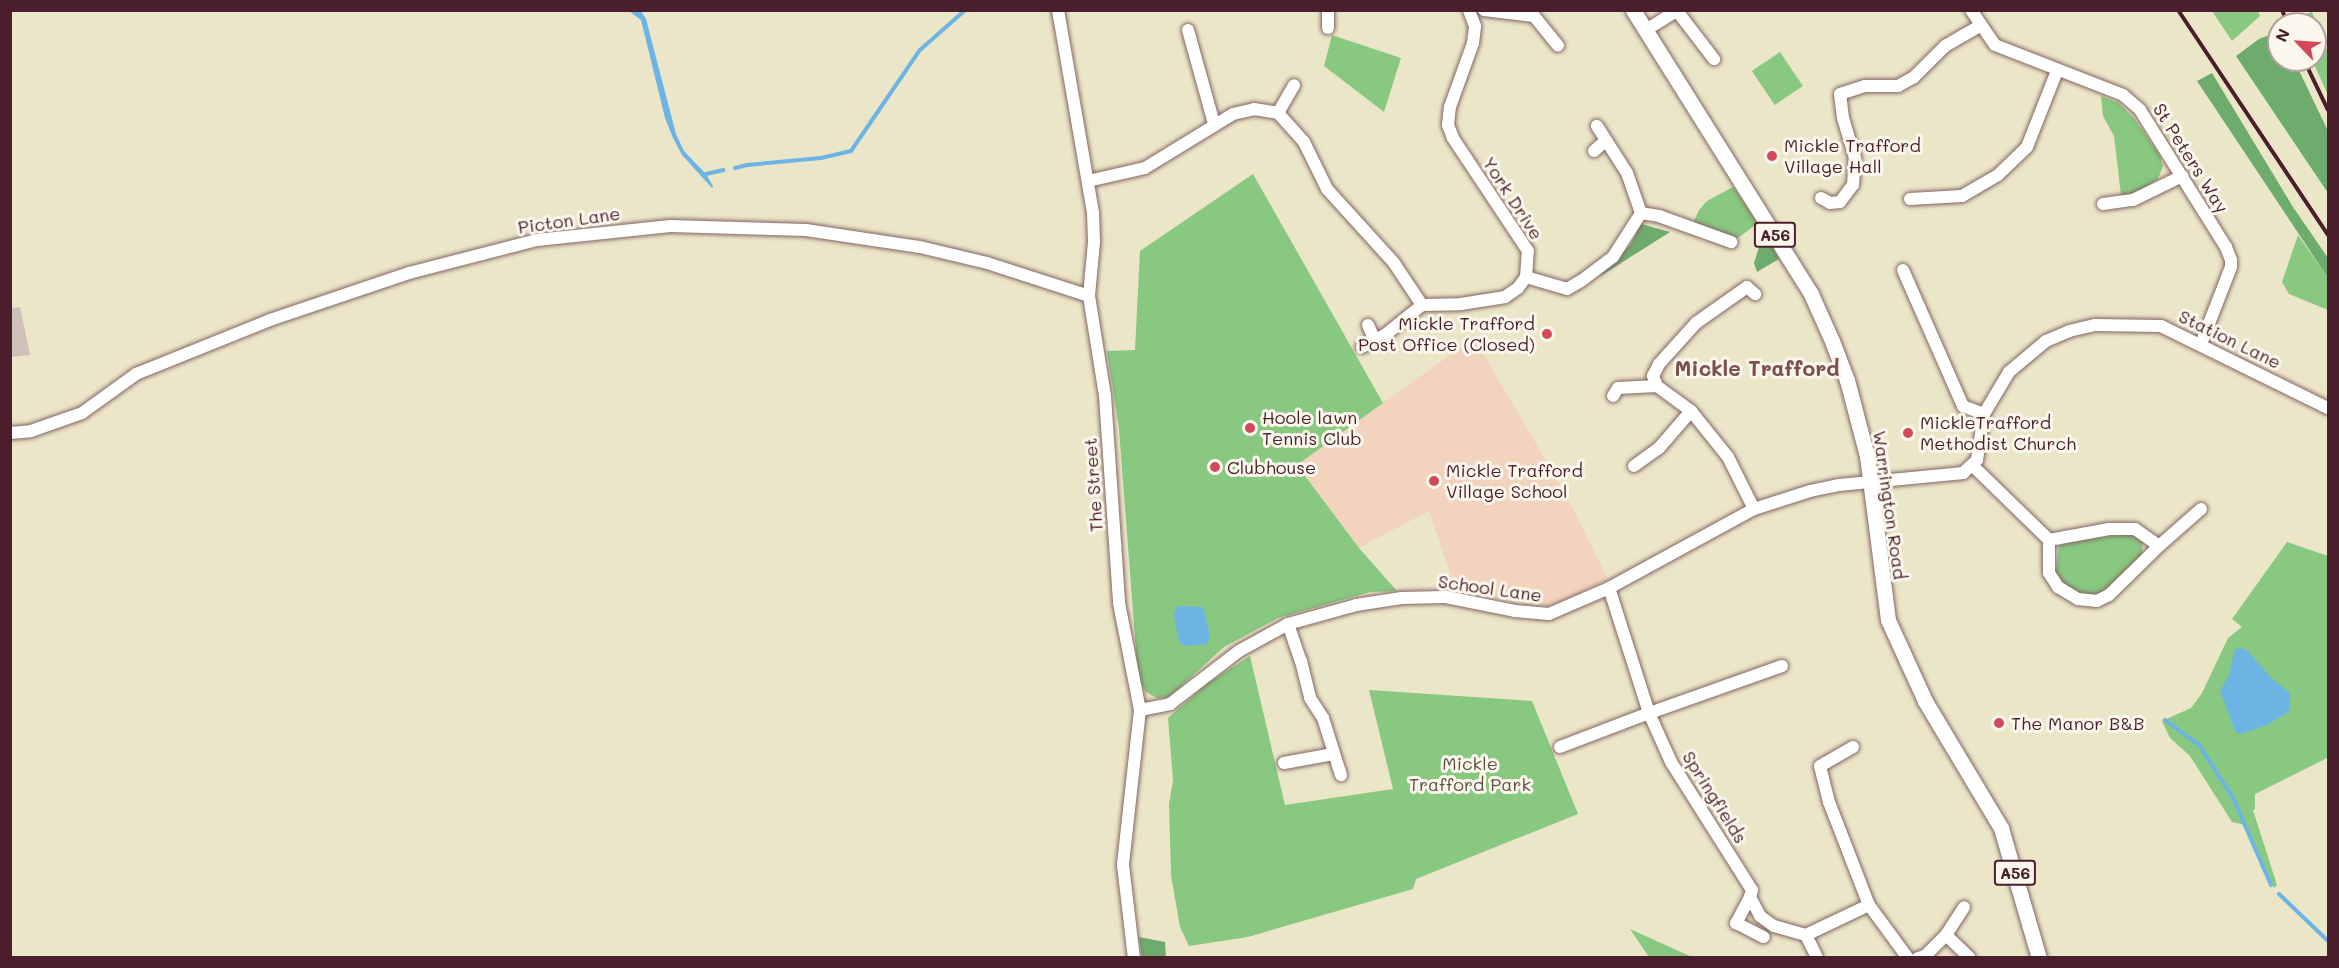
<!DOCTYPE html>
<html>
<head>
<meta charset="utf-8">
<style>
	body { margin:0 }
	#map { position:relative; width:2339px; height:968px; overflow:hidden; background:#ece6c9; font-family:Mali,sans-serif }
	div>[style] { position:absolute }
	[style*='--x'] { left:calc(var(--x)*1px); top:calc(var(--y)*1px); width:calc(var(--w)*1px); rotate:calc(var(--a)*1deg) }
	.built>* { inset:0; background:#f2d4be }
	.industrial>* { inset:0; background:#cfc0ba }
	.green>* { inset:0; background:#88c880; transform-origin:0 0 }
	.forest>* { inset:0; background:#6eac6e }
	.water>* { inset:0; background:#6cb4e3 }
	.stream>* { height:4px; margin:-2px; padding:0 2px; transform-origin:2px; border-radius:2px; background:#6cb4e3 }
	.roads { filter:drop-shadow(0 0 2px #836562) drop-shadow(0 0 2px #836562) }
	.minor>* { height:12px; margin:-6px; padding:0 6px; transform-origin:6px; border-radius:6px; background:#fff }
	.major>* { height:15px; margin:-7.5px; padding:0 7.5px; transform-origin:7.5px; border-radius:7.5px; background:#fff }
	.rail>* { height:4px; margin:-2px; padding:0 2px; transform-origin:2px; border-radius:2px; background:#4a1f2b }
	.dots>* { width:16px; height:16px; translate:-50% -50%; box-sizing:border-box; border:3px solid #fbf7ec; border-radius:50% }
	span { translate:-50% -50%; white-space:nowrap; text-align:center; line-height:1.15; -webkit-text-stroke:6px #fbf7ec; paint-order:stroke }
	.shield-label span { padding:2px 4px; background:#fbf7ec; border:2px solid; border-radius:4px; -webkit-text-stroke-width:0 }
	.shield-label { font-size:16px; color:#4a1f2b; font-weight:700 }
	.poi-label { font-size:18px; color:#4a1f2b }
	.left { translate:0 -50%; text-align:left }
	.right { translate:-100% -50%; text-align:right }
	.street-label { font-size:18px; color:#4a1f2b }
	.park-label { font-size:18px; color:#5d5244 }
	.quarter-label { font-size:21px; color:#7c504d; font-weight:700 }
	.frame { position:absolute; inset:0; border:12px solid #4a1f2b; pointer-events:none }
	.north { position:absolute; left:2267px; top:12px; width:60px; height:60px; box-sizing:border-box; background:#fbf7ec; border:2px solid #b4a19f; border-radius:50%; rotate:295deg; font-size:16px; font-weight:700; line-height:24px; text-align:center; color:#4a1f2b }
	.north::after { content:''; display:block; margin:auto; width:21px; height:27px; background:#d1495b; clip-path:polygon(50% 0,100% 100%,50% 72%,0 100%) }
</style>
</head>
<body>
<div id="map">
	<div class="built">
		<div style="clip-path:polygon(1474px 338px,1568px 498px,1608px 579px,1563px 601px,1538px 607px,1455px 588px,1429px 511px,1359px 548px,1297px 464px)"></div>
	</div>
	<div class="industrial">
		<div style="clip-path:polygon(20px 307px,30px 355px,11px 357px,11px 308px)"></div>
	</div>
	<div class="green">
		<div style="clip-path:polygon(2212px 11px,2258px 11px,2260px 16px,2232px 41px)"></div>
		<div style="clip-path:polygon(2312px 12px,2328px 53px,2328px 95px,2312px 60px,2315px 60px,2315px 24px,2296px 24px,2293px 18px)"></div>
		<div style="clip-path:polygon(1332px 35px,1401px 58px,1384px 112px,1324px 66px)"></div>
		<div style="left:1780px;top:52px;width:41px;height:34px;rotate:56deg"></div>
		<div style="clip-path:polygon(2101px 96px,2119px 103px,2134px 118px,2160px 156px,2163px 166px,2158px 179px,2133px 195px,2121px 195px,2114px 136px,2103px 116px)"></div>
		<div style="clip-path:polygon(1253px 174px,1383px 403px,1297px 465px,1359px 548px,1397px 591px,1370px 592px,1278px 618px,1224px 647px,1169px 697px,1157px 698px,1146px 692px,1138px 677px,1119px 429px,1107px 351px,1135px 350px,1140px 251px)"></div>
		<div style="clip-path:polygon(1733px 187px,1758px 223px,1738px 238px,1693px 223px,1699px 210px,1707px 201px)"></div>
		<div style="clip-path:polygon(2298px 235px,2328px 278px,2328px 310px,2289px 294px,2282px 282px)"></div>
		<div style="clip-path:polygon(2135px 533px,2143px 539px,2142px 557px,2111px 589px,2099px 593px,2084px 595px,2071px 592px,2061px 583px,2056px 571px,2059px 546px,2067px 542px)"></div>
		<div style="clip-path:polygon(2287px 542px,2328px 556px,2328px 744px,2327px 758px,2255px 794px,2255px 809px,2253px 810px,2277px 885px,2274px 888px,2245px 825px,2232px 822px,2190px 756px,2170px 738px,2162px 721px,2191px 708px,2202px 693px,2228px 638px,2242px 627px,2232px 619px)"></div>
		<div style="clip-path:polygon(1250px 656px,1285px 805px,1393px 789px,1369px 690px,1532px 701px,1578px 814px,1416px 879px,1413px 889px,1248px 937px,1189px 946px,1180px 927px,1171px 875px,1169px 804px,1173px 780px,1168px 718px,1208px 683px)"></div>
		<div style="clip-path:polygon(1630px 929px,1692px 957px,1649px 957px)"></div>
	</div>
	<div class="forest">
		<div style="clip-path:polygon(2279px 31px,2279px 60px,2294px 60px,2328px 131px,2328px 193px,2236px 56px,2259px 39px)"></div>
		<div style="clip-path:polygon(2212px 73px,2293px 207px,2328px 258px,2328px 278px,2197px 81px)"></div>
		<div style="clip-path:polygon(1641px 224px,1670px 232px,1599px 277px,1631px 244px)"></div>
		<div style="clip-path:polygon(1762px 238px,1768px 239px,1779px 259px,1757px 272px,1754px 263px)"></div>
		<div style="clip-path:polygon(1139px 937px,1165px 942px,1166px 957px,1142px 957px)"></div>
	</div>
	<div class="water">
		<div style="clip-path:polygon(629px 11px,641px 11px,646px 19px,676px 134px,684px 151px,706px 174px,713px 186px,712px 188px,682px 155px,673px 138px,665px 118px,641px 20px)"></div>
		<div style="clip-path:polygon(1177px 606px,1203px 607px,1210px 636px,1207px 644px,1185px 646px,1179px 642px,1174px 615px)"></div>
		<div style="clip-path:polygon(2241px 648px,2248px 651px,2270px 677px,2290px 693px,2289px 711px,2267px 725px,2240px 734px,2236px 733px,2220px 691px,2229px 675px,2235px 649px)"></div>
	</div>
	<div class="stream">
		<div style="--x:735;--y:168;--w:12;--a:-14"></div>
		<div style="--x:747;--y:165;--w:74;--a:-5.4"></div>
		<div style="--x:821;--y:158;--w:31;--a:-13"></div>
		<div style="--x:851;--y:151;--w:122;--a:-55.7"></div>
		<div style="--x:920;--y:50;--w:60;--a:-41.6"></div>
		<div style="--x:706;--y:174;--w:18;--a:-13"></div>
		<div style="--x:2165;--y:720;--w:42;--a:36.3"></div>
		<div style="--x:2199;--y:745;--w:63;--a:57.3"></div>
		<div style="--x:2233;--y:798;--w:95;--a:66.4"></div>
		<div style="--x:2279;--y:894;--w:68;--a:43.8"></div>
	</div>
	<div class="roads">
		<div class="minor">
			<div style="--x:1058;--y:10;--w:206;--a:80.2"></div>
			<div style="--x:1093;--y:213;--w:29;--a:88"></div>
			<div style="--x:1094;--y:242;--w:54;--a:95.3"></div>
			<div style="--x:1089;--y:296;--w:101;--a:80.9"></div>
			<div style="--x:1105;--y:396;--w:207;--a:86.1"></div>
			<div style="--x:1119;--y:603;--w:109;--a:78.9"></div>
			<div style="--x:1140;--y:710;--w:156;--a:96.3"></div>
			<div style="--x:1123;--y:865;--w:94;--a:83.3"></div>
			<div style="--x:1328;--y:10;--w:18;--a:90"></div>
			<div style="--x:1484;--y:10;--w:50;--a:6.8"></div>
			<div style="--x:1534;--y:16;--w:38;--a:51"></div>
			<div style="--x:1971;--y:10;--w:42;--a:55.6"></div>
			<div style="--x:1995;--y:45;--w:137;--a:21.3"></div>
			<div style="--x:2123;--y:95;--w:23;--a:41"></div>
			<div style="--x:2140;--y:110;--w:162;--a:57.9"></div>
			<div style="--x:2226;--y:247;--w:14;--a:69"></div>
			<div style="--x:2231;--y:260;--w:7;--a:90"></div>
			<div style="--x:2231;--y:267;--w:83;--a:111.3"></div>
			<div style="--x:1188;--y:30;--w:98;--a:74.5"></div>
			<div style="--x:1646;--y:30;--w:36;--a:-32"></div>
			<div style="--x:1677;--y:11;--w:61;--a:52.4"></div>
			<div style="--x:1278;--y:113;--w:32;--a:-60"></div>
			<div style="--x:1594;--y:151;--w:15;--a:-42"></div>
			<div style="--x:1088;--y:181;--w:58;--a:-12.8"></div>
			<div style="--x:1145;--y:168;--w:103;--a:-31.5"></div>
			<div style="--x:1233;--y:114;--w:22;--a:-13"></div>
			<div style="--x:1254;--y:109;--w:24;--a:9"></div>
			<div style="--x:1278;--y:113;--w:39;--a:48"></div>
			<div style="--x:1304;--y:142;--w:52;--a:63.9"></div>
			<div style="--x:1327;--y:189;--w:100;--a:47.8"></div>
			<div style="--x:1394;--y:263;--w:50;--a:56.3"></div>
			<div style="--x:1422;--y:305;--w:39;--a:-1"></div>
			<div style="--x:1461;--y:304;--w:45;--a:-9"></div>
			<div style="--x:1505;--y:297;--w:16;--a:-35"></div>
			<div style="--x:1518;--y:288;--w:14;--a:-54"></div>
			<div style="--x:1526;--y:277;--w:26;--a:-86"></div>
			<div style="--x:1528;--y:251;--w:136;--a:-123.6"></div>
			<div style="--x:1453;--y:138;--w:14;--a:-111"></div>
			<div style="--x:1448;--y:125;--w:18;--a:-84"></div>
			<div style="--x:1450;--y:107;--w:68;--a:-70.2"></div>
			<div style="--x:1473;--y:43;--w:17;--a:-83"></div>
			<div style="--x:1475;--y:26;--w:17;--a:-111"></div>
			<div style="--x:1821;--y:198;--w:10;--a:29"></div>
			<div style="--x:1830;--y:203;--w:10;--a:-6"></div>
			<div style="--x:1840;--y:202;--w:21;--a:-53"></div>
			<div style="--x:1853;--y:185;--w:27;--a:-86"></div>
			<div style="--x:1855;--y:158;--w:42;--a:-106.7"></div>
			<div style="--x:1843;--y:118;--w:24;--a:-97"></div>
			<div style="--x:1840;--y:94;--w:26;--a:-18"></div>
			<div style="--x:1865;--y:86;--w:33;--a:0"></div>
			<div style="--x:1898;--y:86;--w:18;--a:-29"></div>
			<div style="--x:1914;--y:77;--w:44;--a:-45"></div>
			<div style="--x:1945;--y:46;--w:39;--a:-30"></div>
			<div style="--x:1910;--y:199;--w:52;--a:-3.3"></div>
			<div style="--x:1962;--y:196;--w:42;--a:-30.3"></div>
			<div style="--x:1998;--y:175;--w:40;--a:-44"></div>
			<div style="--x:2027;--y:147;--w:82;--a:-68.5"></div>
			<div style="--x:2103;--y:204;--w:30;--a:-8"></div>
			<div style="--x:2133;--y:200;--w:55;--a:-26.1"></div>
			<div style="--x:1641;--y:213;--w:18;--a:9"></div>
			<div style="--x:1659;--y:216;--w:77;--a:19.9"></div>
			<div style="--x:1903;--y:270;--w:149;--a:66.2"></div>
			<div style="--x:1963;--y:406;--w:22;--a:21"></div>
			<div style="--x:1526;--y:277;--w:43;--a:16.3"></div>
			<div style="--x:1567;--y:289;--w:16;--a:-30"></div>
			<div style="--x:1581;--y:281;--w:40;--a:-37"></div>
			<div style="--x:1613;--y:257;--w:52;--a:-57.5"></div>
			<div style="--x:1641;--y:213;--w:42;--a:-109.3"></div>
			<div style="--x:1627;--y:173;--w:56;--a:-122.6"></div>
			<div style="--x:1368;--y:325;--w:17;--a:66"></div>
			<div style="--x:1362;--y:347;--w:26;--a:-28"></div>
			<div style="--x:1385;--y:335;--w:48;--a:-39"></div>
			<div style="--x:1657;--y:386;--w:11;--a:-112"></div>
			<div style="--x:1653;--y:376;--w:13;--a:-63"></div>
			<div style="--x:1659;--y:364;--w:55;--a:-47.9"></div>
			<div style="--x:1696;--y:323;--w:62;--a:-35.2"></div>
			<div style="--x:1747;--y:287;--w:11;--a:41"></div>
			<div style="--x:1613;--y:396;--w:9;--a:-58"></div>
			<div style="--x:1618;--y:388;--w:39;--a:-3"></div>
			<div style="--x:1657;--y:386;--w:42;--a:36.3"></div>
			<div style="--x:1691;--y:411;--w:59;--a:51.2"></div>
			<div style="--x:1728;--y:457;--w:58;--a:63.4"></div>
			<div style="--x:10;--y:433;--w:21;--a:-5"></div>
			<div style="--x:31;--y:431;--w:54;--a:-19.4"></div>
			<div style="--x:82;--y:413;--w:67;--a:-35.8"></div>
			<div style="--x:136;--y:374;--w:144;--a:-21.9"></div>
			<div style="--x:270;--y:320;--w:147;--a:-18.7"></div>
			<div style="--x:409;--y:273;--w:132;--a:-14.5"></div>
			<div style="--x:537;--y:240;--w:134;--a:-6"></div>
			<div style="--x:670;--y:226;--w:136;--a:1.7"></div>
			<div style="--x:806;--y:230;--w:115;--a:8.5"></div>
			<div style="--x:920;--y:247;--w:69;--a:13.4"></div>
			<div style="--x:987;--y:263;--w:107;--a:17.9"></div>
			<div style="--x:1634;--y:466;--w:31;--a:-36"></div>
			<div style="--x:1659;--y:448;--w:49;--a:-49.1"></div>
			<div style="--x:1973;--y:466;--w:106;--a:44.2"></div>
			<div style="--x:2049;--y:540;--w:61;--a:-10.4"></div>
			<div style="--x:2109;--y:529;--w:26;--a:0"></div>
			<div style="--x:2135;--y:529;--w:29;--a:35"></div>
			<div style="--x:2159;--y:546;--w:56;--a:-41.4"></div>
			<div style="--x:2049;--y:540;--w:33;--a:90"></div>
			<div style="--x:2049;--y:573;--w:17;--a:57"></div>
			<div style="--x:2058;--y:587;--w:23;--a:31"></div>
			<div style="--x:2078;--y:599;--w:19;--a:6"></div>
			<div style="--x:2097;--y:601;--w:13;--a:-27"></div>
			<div style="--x:2109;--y:595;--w:70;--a:-44.4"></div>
			<div style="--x:1288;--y:624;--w:39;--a:71"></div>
			<div style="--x:1301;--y:661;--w:38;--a:76"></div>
			<div style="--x:1310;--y:698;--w:24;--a:57"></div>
			<div style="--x:1323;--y:718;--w:60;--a:72.5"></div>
			<div style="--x:1782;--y:666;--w:141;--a:160.5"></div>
			<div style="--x:1649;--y:713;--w:54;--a:65.8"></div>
			<div style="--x:1671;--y:762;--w:151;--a:57.7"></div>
			<div style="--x:1752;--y:890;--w:7;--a:106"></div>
			<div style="--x:1750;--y:897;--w:21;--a:62"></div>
			<div style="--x:1760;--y:916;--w:17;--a:36"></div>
			<div style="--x:1774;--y:926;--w:33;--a:16"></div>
			<div style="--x:1806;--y:935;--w:70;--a:-25.5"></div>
			<div style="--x:1140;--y:710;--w:31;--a:-11"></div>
			<div style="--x:1170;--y:704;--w:87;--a:-37.5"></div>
			<div style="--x:1239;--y:651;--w:56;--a:-28.9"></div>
			<div style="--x:1288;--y:624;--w:71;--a:-15.6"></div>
			<div style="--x:1356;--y:605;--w:46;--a:-8.8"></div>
			<div style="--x:1401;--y:598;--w:45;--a:-1.3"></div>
			<div style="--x:1446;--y:597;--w:70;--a:11.5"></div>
			<div style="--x:1515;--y:611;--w:34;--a:5"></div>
			<div style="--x:1549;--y:614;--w:65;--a:-23.4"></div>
			<div style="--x:1609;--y:588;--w:165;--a:-28.6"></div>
			<div style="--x:1754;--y:509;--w:59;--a:-17.8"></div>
			<div style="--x:1810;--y:491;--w:30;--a:-12"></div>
			<div style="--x:1839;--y:485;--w:125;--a:-5.5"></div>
			<div style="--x:1963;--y:473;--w:19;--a:-43"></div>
			<div style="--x:1977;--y:460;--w:47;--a:-81.3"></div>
			<div style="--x:1984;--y:414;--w:49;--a:-59.2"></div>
			<div style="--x:2009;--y:372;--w:48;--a:-40"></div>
			<div style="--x:2046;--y:341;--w:25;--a:-23"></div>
			<div style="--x:2069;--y:331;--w:27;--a:-13"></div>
			<div style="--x:2095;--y:325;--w:66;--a:0.9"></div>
			<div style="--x:2161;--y:326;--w:186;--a:26.2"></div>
			<div style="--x:1560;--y:747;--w:95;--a:-20.9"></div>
			<div style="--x:1649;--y:713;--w:131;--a:-107.7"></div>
			<div style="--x:1853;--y:747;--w:38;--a:150"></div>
			<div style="--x:1820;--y:766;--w:37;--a:76"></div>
			<div style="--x:1829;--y:802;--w:110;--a:68.8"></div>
			<div style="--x:1869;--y:905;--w:66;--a:53.7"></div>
			<div style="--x:1284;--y:763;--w:50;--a:-10.4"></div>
			<div style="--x:1750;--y:897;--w:30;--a:118"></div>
			<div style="--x:1736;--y:923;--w:31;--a:27"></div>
			<div style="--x:1806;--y:935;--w:25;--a:64"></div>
			<div style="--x:1946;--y:935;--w:33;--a:-57"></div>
			<div style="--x:1918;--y:958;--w:7;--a:-16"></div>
			<div style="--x:1925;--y:956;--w:30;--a:-45"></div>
			<div style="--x:1946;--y:935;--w:33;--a:44"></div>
		</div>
		<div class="major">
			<div style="--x:1633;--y:10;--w:335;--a:57.9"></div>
			<div style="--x:1811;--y:294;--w:51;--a:65.9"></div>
			<div style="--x:1832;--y:341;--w:42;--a:69"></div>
			<div style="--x:1847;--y:380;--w:79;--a:75.3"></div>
			<div style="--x:1867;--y:456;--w:165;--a:82.7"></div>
			<div style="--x:1888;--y:620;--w:89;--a:65.4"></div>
			<div style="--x:1925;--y:701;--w:148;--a:59.1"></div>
			<div style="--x:2001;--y:828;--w:135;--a:73.7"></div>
		</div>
	</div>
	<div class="rail">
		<div style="--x:2178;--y:10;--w:270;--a:56.3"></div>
		<div style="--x:2282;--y:10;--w:15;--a:67"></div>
		<div style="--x:2304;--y:60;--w:55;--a:64.4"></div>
	</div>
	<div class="dots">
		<div style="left:1772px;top:156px;background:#d1495b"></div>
		<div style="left:1547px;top:334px;background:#d1495b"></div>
		<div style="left:1250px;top:428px;background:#d1495b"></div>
		<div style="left:1908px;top:433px;background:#d1495b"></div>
		<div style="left:1215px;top:467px;background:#d1495b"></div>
		<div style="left:1434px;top:481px;background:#d1495b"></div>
		<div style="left:1999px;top:723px;background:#d1495b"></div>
	</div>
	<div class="shield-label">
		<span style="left:1775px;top:235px">A56</span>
		<span style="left:2015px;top:873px">A56</span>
	</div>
	<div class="poi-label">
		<span class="left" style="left:1784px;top:156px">Mickle Trafford<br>Village Hall</span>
		<span class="right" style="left:1535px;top:334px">Mickle Trafford<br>Post Office (Closed)</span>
		<span class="left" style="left:1262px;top:428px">Hoole lawn<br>Tennis Club</span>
		<span class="left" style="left:1920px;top:433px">MickleTrafford<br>Methodist Church</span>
		<span class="left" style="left:1227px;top:467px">Clubhouse</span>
		<span class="left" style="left:1446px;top:481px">Mickle Trafford<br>Village School</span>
		<span class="left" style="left:2011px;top:723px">The Manor B&amp;B</span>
	</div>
	<div class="street-label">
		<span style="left:2191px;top:158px;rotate:58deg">St Peters Way</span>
		<span style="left:1513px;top:198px;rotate:57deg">York Drive</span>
		<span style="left:569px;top:220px;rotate:-8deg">Picton Lane</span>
		<span style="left:2230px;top:339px;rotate:26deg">Station Lane</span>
		<span style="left:1093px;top:485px;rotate:-94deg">The Street</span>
		<span style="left:1890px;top:505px;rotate:82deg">Warrington Road</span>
		<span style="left:1490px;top:588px;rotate:8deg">School Lane</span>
		<span style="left:1715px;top:797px;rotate:58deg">Springfields</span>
	</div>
	<div class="park-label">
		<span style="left:1470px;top:774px">Mickle<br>Trafford Park</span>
	</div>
	<div class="quarter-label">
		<span style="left:1757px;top:368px">Mickle Trafford</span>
	</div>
	<div class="frame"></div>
	<div class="north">N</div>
</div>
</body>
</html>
